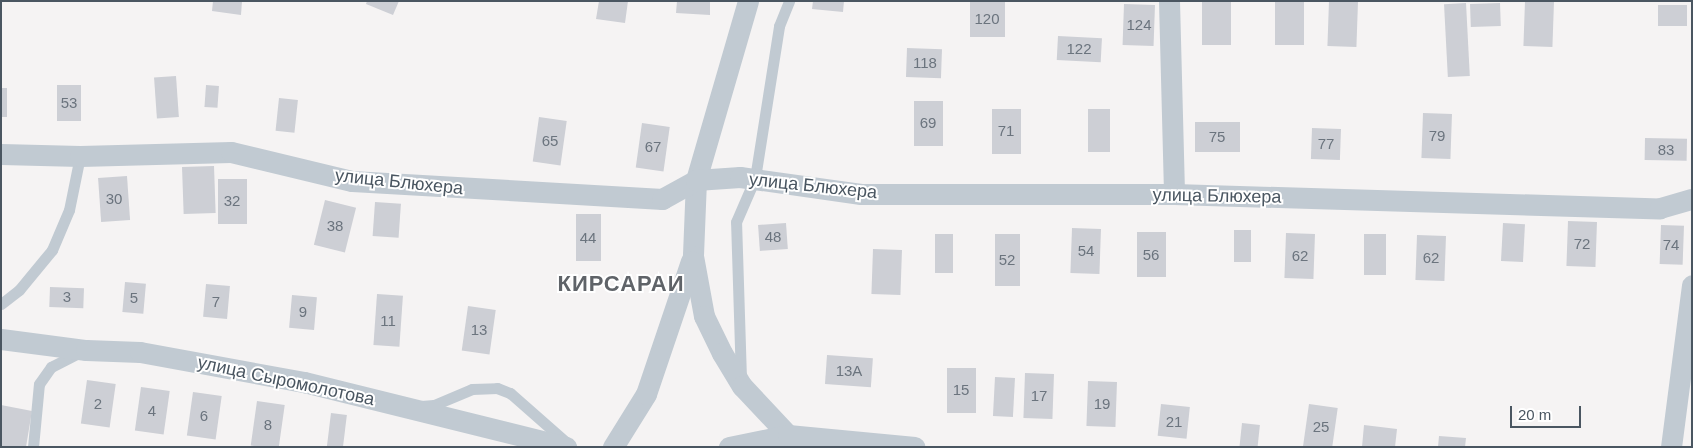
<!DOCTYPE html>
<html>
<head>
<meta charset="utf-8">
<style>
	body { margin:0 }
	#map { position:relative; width:1693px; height:448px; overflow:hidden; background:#f5f3f3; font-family:Arial,sans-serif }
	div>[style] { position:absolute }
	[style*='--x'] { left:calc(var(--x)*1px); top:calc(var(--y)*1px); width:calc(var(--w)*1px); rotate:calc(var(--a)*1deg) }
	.building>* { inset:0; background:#cdcfd5; transform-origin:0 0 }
	.lane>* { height:11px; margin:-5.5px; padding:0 5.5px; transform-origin:5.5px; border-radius:5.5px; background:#c1cad2 }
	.street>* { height:21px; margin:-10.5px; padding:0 10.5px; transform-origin:10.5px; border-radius:10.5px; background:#c1cad2 }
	span { translate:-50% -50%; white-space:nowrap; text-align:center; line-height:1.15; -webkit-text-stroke:4px #fff; paint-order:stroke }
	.number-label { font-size:15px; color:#6b747e }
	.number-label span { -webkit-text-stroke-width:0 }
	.street-label { font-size:18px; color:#4a5661 }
	.district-label { font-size:22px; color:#5f6368; font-weight:700; letter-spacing:1px }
	.frame { position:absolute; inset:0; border:2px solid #4a5661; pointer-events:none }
	.scale { position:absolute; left:1510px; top:406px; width:71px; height:22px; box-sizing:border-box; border:2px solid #4a5661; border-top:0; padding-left:6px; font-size:15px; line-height:18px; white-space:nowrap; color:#4a5661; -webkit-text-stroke:4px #fff; paint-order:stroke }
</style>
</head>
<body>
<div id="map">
	<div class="building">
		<div style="clip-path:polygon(213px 1px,242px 1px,241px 15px,212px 11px)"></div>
		<div style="clip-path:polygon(367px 1px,399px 1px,393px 15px,366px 4px)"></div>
		<div style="clip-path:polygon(599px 1px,628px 1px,625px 23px,596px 19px)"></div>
		<div style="clip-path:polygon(677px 1px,710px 1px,710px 15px,676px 13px)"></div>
		<div style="clip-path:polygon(813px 1px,844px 1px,843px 12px,812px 9px)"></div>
		<div style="left:970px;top:1px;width:35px;height:36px"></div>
		<div style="left:1202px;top:1px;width:29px;height:44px"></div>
		<div style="left:1275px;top:1px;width:29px;height:44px"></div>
		<div style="left:1329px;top:1px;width:29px;height:45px;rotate:2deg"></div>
		<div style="left:1525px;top:1px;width:29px;height:45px;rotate:2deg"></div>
		<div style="left:1466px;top:3px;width:73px;height:22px;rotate:87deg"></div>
		<div style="left:1500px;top:3px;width:23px;height:30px;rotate:88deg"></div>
		<div style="left:1124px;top:4px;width:31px;height:41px;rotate:2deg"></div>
		<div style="left:1658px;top:5px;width:29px;height:21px"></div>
		<div style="left:1058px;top:36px;width:44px;height:24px;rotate:3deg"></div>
		<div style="left:907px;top:48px;width:35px;height:29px;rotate:2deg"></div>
		<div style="left:176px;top:76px;width:41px;height:22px;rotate:86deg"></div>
		<div style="left:57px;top:85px;width:24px;height:36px"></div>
		<div style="left:206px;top:85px;width:13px;height:22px;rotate:4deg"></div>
		<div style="left:1px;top:88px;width:6px;height:29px"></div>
		<div style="left:279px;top:98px;width:19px;height:33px;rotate:6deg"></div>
		<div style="left:914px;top:101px;width:29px;height:45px"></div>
		<div style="left:992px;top:109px;width:29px;height:45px"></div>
		<div style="left:1088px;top:109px;width:22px;height:43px"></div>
		<div style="left:1423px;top:113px;width:29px;height:45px;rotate:2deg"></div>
		<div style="left:539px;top:117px;width:28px;height:45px;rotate:8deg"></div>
		<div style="left:1240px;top:122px;width:30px;height:45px;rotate:90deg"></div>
		<div style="left:642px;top:123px;width:28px;height:45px;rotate:8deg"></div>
		<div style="left:1312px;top:128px;width:29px;height:31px;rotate:2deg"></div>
		<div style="left:1645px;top:138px;width:42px;height:22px;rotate:1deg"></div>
		<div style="left:214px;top:166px;width:47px;height:32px;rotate:88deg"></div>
		<div style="left:127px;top:176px;width:44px;height:29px;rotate:86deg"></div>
		<div style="left:218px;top:179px;width:29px;height:45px"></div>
		<div style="left:325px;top:200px;width:32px;height:46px;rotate:14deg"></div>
		<div style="left:375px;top:202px;width:26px;height:34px;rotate:4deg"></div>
		<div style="left:576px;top:214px;width:25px;height:47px"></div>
		<div style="left:1568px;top:221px;width:29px;height:45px;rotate:2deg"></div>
		<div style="left:786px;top:223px;width:26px;height:28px;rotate:86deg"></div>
		<div style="left:1503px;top:223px;width:22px;height:38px;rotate:3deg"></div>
		<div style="left:1661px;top:225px;width:23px;height:39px;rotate:2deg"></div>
		<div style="left:1072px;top:228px;width:29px;height:45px;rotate:2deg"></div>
		<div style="left:1234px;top:230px;width:17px;height:32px"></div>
		<div style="left:1137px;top:232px;width:29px;height:45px"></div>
		<div style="left:1286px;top:233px;width:29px;height:45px;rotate:2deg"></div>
		<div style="left:935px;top:234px;width:18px;height:39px"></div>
		<div style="left:995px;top:234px;width:25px;height:52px"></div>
		<div style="left:1364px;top:234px;width:22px;height:41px"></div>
		<div style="left:1417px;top:235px;width:29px;height:45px;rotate:2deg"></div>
		<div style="left:873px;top:249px;width:29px;height:45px;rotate:2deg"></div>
		<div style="left:125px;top:282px;width:21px;height:30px;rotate:5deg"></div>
		<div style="left:206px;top:284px;width:24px;height:33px;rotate:5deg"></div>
		<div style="left:50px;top:287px;width:34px;height:20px;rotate:2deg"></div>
		<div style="left:377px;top:294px;width:26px;height:51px;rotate:4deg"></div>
		<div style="left:292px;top:295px;width:25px;height:33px;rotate:5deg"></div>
		<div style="left:468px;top:306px;width:28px;height:45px;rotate:8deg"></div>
		<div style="left:827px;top:355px;width:46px;height:29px;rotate:4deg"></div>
		<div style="left:947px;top:368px;width:29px;height:45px"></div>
		<div style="left:1025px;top:373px;width:29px;height:45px;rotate:2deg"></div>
		<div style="left:995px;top:377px;width:20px;height:39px;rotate:3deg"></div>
		<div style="left:87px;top:380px;width:29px;height:44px;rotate:8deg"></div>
		<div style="left:1088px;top:381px;width:29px;height:45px;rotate:2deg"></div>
		<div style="left:141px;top:387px;width:29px;height:44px;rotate:8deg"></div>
		<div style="left:193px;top:392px;width:29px;height:44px;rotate:8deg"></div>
		<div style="left:257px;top:401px;width:28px;height:45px;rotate:8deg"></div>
		<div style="left:1161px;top:404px;width:29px;height:32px;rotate:6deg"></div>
		<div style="left:1309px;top:404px;width:29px;height:43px;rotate:8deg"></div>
		<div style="clip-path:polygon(1px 405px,32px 411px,26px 447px,1px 447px)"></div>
		<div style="left:331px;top:413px;width:16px;height:34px;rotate:7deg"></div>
		<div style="left:1242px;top:423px;width:18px;height:24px;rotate:6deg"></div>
		<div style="clip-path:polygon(1364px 425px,1397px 429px,1395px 447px,1362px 447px)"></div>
		<div style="clip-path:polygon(1439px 436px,1466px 438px,1465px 447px,1438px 447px)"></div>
	</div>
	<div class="lane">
		<div style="--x:1;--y:304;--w:23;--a:-38"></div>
		<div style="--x:19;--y:290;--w:52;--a:-50.5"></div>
		<div style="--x:52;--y:250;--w:43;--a:-67"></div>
		<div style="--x:69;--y:210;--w:55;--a:-78.5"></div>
		<div style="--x:741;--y:379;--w:157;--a:-91.8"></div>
		<div style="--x:736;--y:222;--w:48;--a:-66.6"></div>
		<div style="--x:755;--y:178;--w:154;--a:-81"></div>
		<div style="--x:779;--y:26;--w:27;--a:-68"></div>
		<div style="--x:421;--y:406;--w:13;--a:-4"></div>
		<div style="--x:434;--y:405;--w:41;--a:-22.8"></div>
		<div style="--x:472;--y:389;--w:25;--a:-2"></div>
		<div style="--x:497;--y:388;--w:14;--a:21"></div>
		<div style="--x:510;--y:393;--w:76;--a:41.3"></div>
		<div style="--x:33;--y:447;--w:63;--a:-84.6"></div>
		<div style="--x:39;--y:384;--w:21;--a:-55"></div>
		<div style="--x:51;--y:367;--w:35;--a:-27"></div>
	</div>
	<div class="street">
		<div style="--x:748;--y:1;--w:186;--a:106.2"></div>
		<div style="--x:696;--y:180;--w:76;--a:92.3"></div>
		<div style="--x:693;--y:256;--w:61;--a:79.6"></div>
		<div style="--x:704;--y:316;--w:41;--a:64.1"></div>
		<div style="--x:722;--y:353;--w:39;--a:59"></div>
		<div style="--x:742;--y:386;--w:67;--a:46.8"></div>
		<div style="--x:1169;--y:1;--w:193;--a:88.5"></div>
		<div style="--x:1;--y:154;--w:79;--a:1.5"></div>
		<div style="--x:80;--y:156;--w:151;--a:-1.5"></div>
		<div style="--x:231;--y:152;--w:124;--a:13.5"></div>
		<div style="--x:352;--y:181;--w:311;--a:3.3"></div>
		<div style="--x:662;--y:199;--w:39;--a:-29"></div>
		<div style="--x:696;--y:180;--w:44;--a:-3.9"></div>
		<div style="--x:740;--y:177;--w:122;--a:8"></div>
		<div style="--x:861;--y:194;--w:313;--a:0"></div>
		<div style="--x:1174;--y:194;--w:486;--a:1.7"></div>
		<div style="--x:1660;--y:208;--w:33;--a:-16"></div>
		<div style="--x:1;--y:339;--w:86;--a:7.4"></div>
		<div style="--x:86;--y:350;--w:54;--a:2.1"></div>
		<div style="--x:140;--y:352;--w:167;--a:10.4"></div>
		<div style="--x:304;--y:382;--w:270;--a:13.9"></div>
		<div style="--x:613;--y:447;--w:62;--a:-58.1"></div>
		<div style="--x:646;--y:394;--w:140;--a:-71.3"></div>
		<div style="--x:729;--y:447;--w:60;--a:-11.5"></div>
		<div style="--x:788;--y:435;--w:127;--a:5.4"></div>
		<div style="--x:1671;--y:447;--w:163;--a:-82.6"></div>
	</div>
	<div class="number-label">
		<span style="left:987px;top:19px">120</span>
		<span style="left:1139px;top:25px">124</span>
		<span style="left:1079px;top:49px">122</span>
		<span style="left:925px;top:63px">118</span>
		<span style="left:69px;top:103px">53</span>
		<span style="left:928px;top:123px">69</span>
		<span style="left:1006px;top:131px">71</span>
		<span style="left:1437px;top:136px">79</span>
		<span style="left:1217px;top:137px">75</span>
		<span style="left:550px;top:141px">65</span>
		<span style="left:1326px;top:144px">77</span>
		<span style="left:653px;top:147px">67</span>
		<span style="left:1666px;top:150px">83</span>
		<span style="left:114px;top:199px">30</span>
		<span style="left:232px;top:201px">32</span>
		<span style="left:335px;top:226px">38</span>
		<span style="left:773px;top:237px">48</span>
		<span style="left:588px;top:238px">44</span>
		<span style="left:1582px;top:244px">72</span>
		<span style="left:1671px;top:245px">74</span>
		<span style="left:1086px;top:251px">54</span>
		<span style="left:1151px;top:255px">56</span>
		<span style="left:1300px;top:256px">62</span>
		<span style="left:1431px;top:258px">62</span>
		<span style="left:1007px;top:260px">52</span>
		<span style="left:67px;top:297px">3</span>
		<span style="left:134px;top:298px">5</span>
		<span style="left:216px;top:302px">7</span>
		<span style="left:303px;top:312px">9</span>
		<span style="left:388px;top:321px">11</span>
		<span style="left:479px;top:330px">13</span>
		<span style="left:849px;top:371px">13А</span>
		<span style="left:961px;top:390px">15</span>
		<span style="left:1039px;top:396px">17</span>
		<span style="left:98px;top:404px">2</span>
		<span style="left:1102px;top:404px">19</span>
		<span style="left:152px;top:411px">4</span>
		<span style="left:204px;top:416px">6</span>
		<span style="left:1174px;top:422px">21</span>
		<span style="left:268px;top:425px">8</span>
		<span style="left:1321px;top:427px">25</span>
	</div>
	<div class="street-label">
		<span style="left:399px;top:182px;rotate:6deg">улица Блюхера</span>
		<span style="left:813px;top:186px;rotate:6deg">улица Блюхера</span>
		<span style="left:1217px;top:196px;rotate:1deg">улица Блюхера</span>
		<span style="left:286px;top:381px;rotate:12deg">улица Сыромолотова</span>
	</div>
	<div class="district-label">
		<span style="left:621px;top:284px">КИРСАРАИ</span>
	</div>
	<div class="frame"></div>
	<div class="scale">20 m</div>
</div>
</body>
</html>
